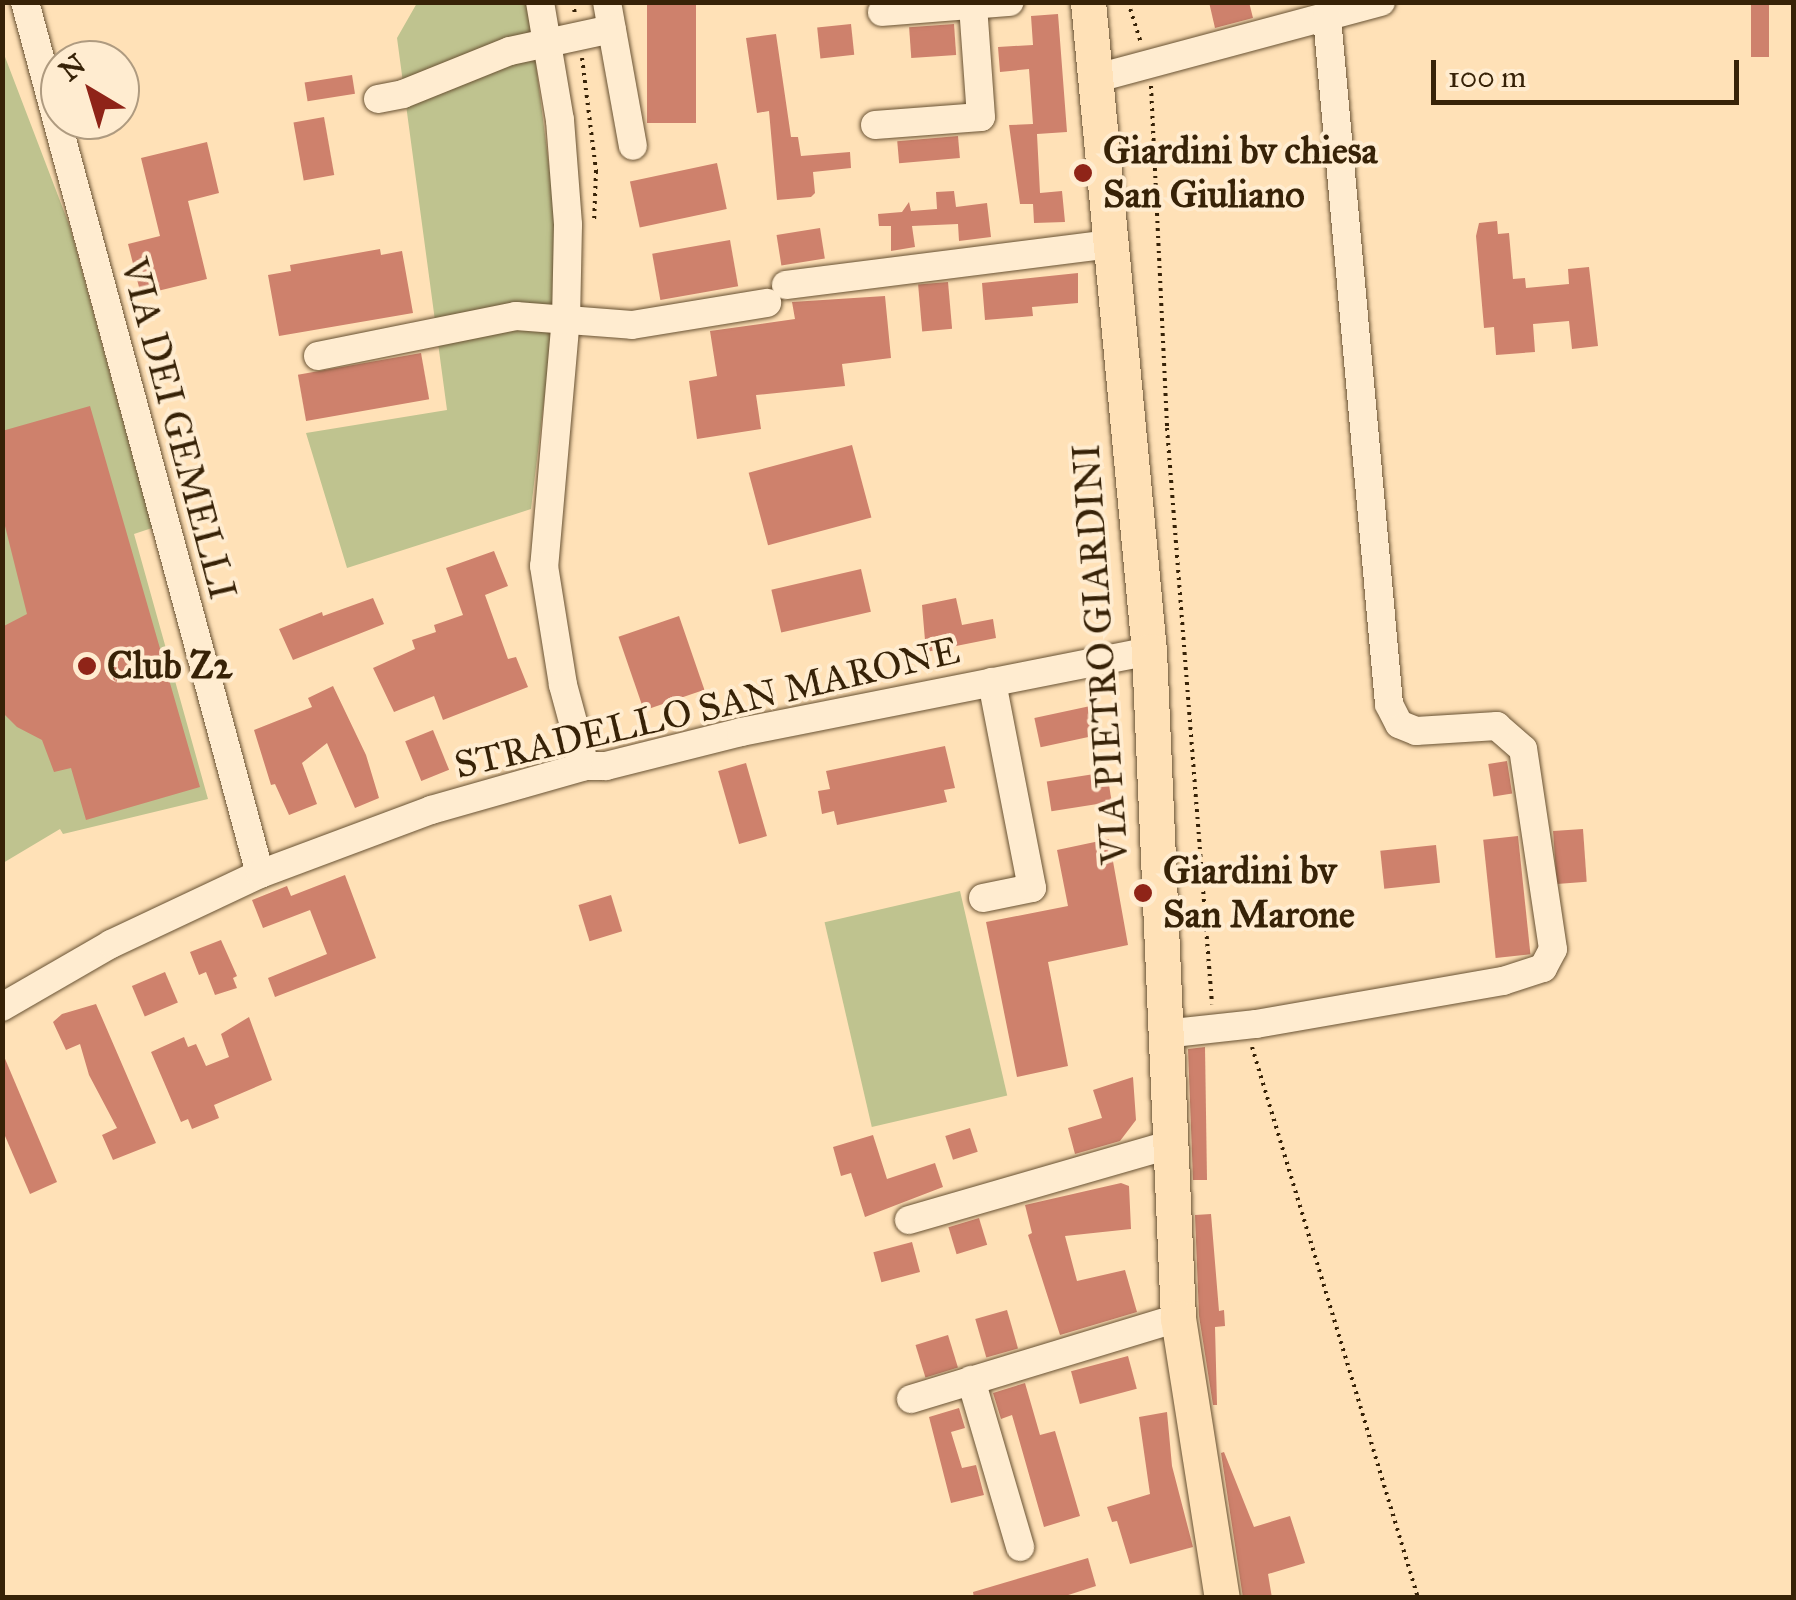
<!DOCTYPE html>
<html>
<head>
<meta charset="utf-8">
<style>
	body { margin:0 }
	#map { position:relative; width:1796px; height:1600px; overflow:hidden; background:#ffe1b7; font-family:"IM FELL Great Primer",serif }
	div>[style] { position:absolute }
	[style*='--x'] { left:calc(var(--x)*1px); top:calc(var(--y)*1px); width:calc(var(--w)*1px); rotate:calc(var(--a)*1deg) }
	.green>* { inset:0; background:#bfc38f; transform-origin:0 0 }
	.building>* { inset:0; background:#ce816c; transform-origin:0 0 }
	.path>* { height:4px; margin-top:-2px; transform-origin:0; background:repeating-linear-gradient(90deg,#372207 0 2.5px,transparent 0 7.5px) }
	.roads { filter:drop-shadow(0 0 2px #695233) drop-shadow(0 0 2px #695233) }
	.minor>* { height:28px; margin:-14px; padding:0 14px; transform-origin:14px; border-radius:14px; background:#ffecd0 }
	.major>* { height:35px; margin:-17.5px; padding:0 17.5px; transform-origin:17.5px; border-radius:17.5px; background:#ffe1b7 }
	.dots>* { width:28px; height:28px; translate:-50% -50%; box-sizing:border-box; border:5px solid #ffecd0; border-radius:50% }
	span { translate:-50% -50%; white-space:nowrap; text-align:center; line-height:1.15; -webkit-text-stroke:8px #ffecd0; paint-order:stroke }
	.poi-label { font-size:38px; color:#372207; font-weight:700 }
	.left { translate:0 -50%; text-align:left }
	.street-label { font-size:38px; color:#372207 }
	.frame { position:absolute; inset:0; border:5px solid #372207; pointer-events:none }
	.north { position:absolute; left:40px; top:40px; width:100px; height:100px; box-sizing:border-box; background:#ffecd0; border:2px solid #af9b80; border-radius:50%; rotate:322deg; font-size:28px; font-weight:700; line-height:40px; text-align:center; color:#372207 }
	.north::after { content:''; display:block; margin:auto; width:35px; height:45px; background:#8f2418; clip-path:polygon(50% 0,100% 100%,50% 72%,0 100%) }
	.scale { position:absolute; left:1431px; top:60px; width:308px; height:45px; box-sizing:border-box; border:5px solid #372207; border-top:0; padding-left:12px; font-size:30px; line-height:35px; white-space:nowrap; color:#372207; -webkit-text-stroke:8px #ffecd0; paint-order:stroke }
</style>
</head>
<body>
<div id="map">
	<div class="green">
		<div style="clip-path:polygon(417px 3px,528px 3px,561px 259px,531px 509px,347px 568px,306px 433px,447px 410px,397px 38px)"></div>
		<div style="clip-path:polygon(2px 49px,70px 227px,152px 528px,134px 534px,208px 799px,63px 834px,60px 829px,3px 863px)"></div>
		<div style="left:960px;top:891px;width:210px;height:139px;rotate:77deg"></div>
	</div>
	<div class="building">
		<div style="left:647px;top:2px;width:49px;height:121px"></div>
		<div style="clip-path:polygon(1209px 2px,1249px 2px,1253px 18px,1215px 28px)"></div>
		<div style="left:1751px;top:2px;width:18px;height:55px"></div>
		<div style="clip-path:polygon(1058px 14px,1067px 132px,1037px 134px,1040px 193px,1062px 191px,1065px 222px,1034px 223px,1033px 204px,1020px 204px,1009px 125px,1033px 124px,1029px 69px,1000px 72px,998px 47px,1033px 45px,1031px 16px)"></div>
		<div style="left:851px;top:24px;width:31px;height:34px;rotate:84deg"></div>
		<div style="left:954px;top:24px;width:31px;height:45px;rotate:86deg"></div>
		<div style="clip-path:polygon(776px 34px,791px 137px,798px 137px,801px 156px,850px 152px,851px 168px,813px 172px,815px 193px,811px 197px,777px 200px,769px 111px,757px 113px,746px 38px)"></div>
		<div style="left:352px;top:75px;width:19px;height:48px;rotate:81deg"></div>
		<div style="left:324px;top:117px;width:59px;height:31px;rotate:80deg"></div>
		<div style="left:958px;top:136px;width:22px;height:61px;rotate:85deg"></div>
		<div style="clip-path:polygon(207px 142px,219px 193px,188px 201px,207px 279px,141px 295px,128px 244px,160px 236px,141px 158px)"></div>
		<div style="left:717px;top:163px;width:47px;height:89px;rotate:78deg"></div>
		<div style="clip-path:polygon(954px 191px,956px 207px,987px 203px,991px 237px,959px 241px,958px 224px,912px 226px,915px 247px,891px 251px,891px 226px,879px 226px,878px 214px,902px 212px,909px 202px,911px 211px,937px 209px,936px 192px)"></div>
		<div style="clip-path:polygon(1497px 221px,1498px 234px,1509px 233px,1513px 279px,1525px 278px,1526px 288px,1569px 284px,1568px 269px,1589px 267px,1598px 346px,1572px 349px,1569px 321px,1533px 324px,1535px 352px,1496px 355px,1494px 327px,1484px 328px,1476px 236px,1479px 223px)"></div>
		<div style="left:820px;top:228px;width:31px;height:44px;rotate:81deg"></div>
		<div style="left:730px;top:240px;width:47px;height:79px;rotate:80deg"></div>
		<div style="clip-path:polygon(380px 249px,381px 255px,402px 251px,413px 313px,279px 336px,268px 275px,291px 271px,290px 265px)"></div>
		<div style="clip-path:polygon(1078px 273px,1078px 303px,1032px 307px,1033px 316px,985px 320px,982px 283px)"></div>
		<div style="left:948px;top:282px;width:47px;height:30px;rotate:85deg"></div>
		<div style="clip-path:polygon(885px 296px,891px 358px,842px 364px,845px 386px,756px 395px,761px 429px,697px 439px,689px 381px,717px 376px,710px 331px,795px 319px,792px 302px)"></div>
		<div style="left:421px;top:353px;width:47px;height:125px;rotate:80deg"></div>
		<div style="clip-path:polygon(90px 406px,200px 787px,86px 820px,71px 768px,54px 772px,42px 740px,17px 727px,2px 712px,2px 627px,27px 614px,2px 514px,2px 431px)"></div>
		<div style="left:852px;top:445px;width:75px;height:107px;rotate:75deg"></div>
		<div style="clip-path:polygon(494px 551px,508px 586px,485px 595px,508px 659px,516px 657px,528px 687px,443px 720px,434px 696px,394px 712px,373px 668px,415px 649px,412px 640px,436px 632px,434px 625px,463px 615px,446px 568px)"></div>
		<div style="left:861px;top:569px;width:44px;height:92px;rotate:77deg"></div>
		<div style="clip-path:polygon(373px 598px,384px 624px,293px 660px,279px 629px,322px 612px,323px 616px)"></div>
		<div style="clip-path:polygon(956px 598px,962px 625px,993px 619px,996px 638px,926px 652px,922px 605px)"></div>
		<div style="left:679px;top:616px;width:78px;height:64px;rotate:71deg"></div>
		<div style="clip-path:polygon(333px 686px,366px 755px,379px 798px,355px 808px,327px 743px,302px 763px,317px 804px,289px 815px,275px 784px,271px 785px,254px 730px,312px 707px,308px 698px)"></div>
		<div style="left:1095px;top:705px;width:30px;height:62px;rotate:78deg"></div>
		<div style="left:433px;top:730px;width:43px;height:30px;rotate:68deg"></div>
		<div style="clip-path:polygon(945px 746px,955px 788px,944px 790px,947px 802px,837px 825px,834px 811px,822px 814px,818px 791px,830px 789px,826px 771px)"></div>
		<div style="left:1507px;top:761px;width:33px;height:19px;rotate:81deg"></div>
		<div style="left:746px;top:763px;width:76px;height:29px;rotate:74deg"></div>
		<div style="left:1107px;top:772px;width:30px;height:61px;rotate:81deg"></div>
		<div style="left:1583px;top:829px;width:53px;height:30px;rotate:86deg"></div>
		<div style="left:1518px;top:836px;width:119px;height:35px;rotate:84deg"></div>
		<div style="clip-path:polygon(1109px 839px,1128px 945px,1048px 962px,1068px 1066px,1017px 1077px,986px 922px,1068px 906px,1057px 850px)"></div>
		<div style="left:1436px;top:845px;width:38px;height:56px;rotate:84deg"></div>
		<div style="clip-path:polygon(345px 875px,376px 958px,275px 997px,268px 978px,327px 954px,310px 910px,263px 928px,252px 900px,287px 886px,291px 896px)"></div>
		<div style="left:611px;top:895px;width:38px;height:34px;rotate:73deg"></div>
		<div style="clip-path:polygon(221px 940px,237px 976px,233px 978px,237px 988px,215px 995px,206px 972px,199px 975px,190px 952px)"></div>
		<div style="left:165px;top:972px;width:33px;height:36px;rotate:67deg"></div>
		<div style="clip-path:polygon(96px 1004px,156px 1143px,113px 1160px,102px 1135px,117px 1128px,89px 1075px,80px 1044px,66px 1050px,53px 1022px,62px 1014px)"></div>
		<div style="clip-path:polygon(249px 1017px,272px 1080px,214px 1105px,219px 1118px,192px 1129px,188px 1119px,181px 1122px,151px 1052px,184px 1037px,188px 1047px,196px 1044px,206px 1066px,229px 1057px,221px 1034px)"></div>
		<div style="clip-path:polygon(1205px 1047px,1207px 1180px,1193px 1180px,1188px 1049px)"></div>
		<div style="clip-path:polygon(3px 1054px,57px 1182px,30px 1194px,2px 1129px)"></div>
		<div style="clip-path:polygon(1133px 1077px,1136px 1120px,1120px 1141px,1075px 1154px,1068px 1128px,1102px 1118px,1093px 1090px)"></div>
		<div style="left:970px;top:1128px;width:25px;height:26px;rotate:72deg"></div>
		<div style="clip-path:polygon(873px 1135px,887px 1179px,935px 1163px,943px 1187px,865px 1217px,851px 1173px,841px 1176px,833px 1147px)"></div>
		<div style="clip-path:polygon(1121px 1183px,1129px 1186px,1131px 1229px,1065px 1236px,1077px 1281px,1125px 1270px,1137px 1312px,1060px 1335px,1028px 1235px,1032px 1233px,1025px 1205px)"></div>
		<div style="clip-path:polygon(1211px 1214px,1219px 1311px,1224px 1310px,1225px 1326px,1215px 1327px,1217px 1405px,1213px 1405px,1199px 1316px,1195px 1215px)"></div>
		<div style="left:979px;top:1218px;width:28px;height:32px;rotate:73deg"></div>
		<div style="left:912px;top:1242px;width:31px;height:40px;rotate:75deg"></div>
		<div style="left:1007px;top:1310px;width:40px;height:33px;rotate:74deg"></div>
		<div style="left:948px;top:1335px;width:34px;height:34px;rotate:73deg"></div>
		<div style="left:1128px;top:1356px;width:34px;height:59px;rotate:75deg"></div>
		<div style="clip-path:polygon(1025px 1383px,1040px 1435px,1055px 1431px,1080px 1516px,1044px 1527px,1012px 1415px,1001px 1419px,993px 1393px)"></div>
		<div style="clip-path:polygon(959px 1408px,965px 1428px,951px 1432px,962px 1468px,976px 1465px,984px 1495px,951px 1503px,929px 1417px)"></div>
		<div style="clip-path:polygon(1167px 1412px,1172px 1466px,1193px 1547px,1130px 1564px,1117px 1521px,1112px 1522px,1107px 1507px,1150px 1494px,1139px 1417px)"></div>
		<div style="clip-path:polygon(1224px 1452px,1254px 1527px,1290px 1516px,1305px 1563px,1268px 1574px,1272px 1598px,1243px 1598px,1221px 1453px)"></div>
		<div style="clip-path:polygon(1088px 1558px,1096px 1586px,1059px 1598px,974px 1598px,973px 1592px)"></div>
	</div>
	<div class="path">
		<div style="--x:573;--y:2;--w:12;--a:81"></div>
		<div style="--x:1128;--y:2;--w:43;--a:72.4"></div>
		<div style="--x:582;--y:58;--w:114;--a:82.9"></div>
		<div style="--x:596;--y:171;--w:52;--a:92.2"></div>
		<div style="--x:1151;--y:86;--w:342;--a:87.3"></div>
		<div style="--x:1167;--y:428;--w:578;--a:85.53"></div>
		<div style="--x:1252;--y:1047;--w:575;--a:73.23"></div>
	</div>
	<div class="roads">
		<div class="minor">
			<div style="--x:25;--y:2;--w:903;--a:74.92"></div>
			<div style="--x:540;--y:2;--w:120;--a:80.4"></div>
			<div style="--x:560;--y:120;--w:105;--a:85.6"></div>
			<div style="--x:568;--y:225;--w:92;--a:91.2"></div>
			<div style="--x:566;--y:317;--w:250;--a:95"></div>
			<div style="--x:544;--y:566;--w:121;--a:80.9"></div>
			<div style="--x:563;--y:685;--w:84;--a:74.8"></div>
			<div style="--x:607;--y:2;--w:146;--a:79.8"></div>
			<div style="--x:882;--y:12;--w:128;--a:-4.5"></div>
			<div style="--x:1097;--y:78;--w:294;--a:-15"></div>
			<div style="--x:378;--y:99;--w:25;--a:-11"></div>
			<div style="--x:403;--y:94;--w:115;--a:-21.9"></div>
			<div style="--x:510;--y:51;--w:104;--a:-12.2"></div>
			<div style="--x:875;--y:125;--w:106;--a:-4.3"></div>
			<div style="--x:981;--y:117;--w:112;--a:-94.1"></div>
			<div style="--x:786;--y:285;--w:329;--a:-7.2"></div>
			<div style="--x:318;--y:356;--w:202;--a:-11.4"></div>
			<div style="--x:516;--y:316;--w:116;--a:4.4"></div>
			<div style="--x:632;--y:325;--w:137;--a:-9.3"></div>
			<div style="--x:983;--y:898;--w:50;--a:-11.5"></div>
			<div style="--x:1032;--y:888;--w:210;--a:-101"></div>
			<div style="--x:2;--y:1007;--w:126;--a:-30"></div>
			<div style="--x:111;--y:944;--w:165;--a:-25.2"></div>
			<div style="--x:260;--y:874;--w:183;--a:-20.5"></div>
			<div style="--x:431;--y:810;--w:160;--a:-15.9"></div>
			<div style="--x:585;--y:766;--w:21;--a:0"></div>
			<div style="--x:606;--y:766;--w:139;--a:-14.1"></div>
			<div style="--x:741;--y:732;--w:416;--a:-11.2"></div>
			<div style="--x:1164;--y:1034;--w:93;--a:-6.2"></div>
			<div style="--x:1256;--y:1024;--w:251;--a:-9.9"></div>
			<div style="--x:1503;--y:981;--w:42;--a:-18"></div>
			<div style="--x:1543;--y:968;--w:21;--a:-62"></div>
			<div style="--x:1553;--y:949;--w:202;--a:-98.5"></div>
			<div style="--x:1523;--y:749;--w:35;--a:-139"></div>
			<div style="--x:1497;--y:726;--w:81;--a:176.5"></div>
			<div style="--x:1416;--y:731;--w:18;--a:-158"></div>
			<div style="--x:1399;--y:724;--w:22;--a:-117"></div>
			<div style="--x:1389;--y:704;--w:689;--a:-95.16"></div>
			<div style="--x:909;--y:1220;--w:270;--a:-16.1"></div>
			<div style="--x:971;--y:1380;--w:174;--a:73.6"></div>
			<div style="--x:911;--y:1399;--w:279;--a:-16.9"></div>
		</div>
		<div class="major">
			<div style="--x:1088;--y:2;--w:652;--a:84.63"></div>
			<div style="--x:1149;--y:651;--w:668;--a:87.51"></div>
			<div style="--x:1178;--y:1318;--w:283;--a:81.1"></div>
		</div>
	</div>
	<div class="dots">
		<div style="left:1083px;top:173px;background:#8f2418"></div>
		<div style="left:87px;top:666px;background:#8f2418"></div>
		<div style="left:1143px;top:893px;background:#8f2418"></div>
	</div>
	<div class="poi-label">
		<span class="left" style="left:1103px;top:173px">Giardini bv chiesa<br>San Giuliano</span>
		<span class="left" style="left:107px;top:666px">Club Z2</span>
		<span class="left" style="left:1163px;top:893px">Giardini bv<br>San Marone</span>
	</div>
	<div class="street-label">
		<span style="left:178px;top:429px;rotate:75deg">VIA DEI GEMELLI</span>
		<span style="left:1101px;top:654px;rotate:-94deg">VIA PIETRO GIARDINI</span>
		<span style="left:707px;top:708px;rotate:-13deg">STRADELLO SAN MARONE</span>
	</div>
	<div class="frame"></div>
	<div class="north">N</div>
	<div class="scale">100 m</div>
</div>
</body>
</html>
